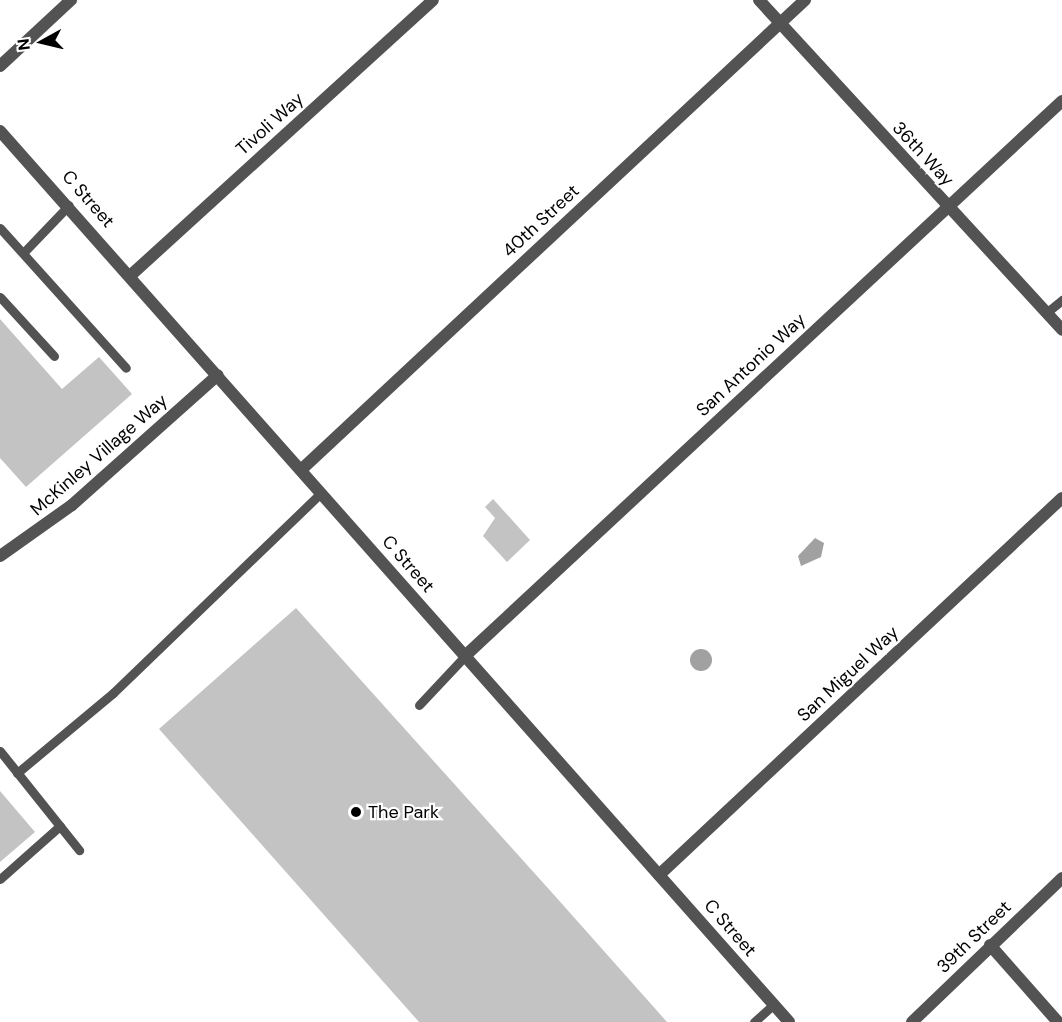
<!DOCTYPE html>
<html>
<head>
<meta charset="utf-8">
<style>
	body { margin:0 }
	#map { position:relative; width:1062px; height:1022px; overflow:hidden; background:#fff; font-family:"DM Sans",sans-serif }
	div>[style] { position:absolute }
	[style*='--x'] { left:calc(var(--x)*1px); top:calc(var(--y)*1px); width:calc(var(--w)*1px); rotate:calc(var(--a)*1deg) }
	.water>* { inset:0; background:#a1a1a1 }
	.round { border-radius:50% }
	.building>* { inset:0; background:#c3c3c3 }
	.service>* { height:9px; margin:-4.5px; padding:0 4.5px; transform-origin:4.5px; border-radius:4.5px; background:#535353 }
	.minor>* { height:12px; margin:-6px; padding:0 6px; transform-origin:6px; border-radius:6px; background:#535353 }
	.tertiary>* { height:12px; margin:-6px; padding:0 6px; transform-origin:6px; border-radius:6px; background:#535353 }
	.dots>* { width:16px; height:16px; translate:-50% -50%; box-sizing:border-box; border:3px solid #fff; border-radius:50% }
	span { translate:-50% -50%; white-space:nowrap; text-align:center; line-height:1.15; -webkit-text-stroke:4.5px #fff; paint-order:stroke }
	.street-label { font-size:18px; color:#000 }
	.poi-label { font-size:18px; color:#000 }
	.left { translate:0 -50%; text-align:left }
	.north { position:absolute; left:12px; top:12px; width:60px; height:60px; -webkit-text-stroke:4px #fff; paint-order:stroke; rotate:262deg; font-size:16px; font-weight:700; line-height:24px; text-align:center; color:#000 }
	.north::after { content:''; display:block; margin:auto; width:21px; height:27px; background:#000; clip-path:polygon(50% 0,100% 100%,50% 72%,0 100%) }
</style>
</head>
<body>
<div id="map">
	<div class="water">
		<div style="clip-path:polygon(815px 538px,824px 543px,821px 557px,801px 566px,798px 556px)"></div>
		<div class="round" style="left:690px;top:649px;width:22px;height:22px"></div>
	</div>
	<div class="building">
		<div style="clip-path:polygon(0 319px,62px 389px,99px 357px,132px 394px,26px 487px,0 458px)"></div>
		<div style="clip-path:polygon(493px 499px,530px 540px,507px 562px,483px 536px,495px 518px,485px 507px)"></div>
		<div style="clip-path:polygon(296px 608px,555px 896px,667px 1022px,419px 1022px,159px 729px)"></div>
		<div style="clip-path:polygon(0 791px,35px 832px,0 862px)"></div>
	</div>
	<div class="service">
		<div style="--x:0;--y:228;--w:188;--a:48"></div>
		<div style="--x:23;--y:253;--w:66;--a:-46.2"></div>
		<div style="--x:0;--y:297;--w:80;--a:47.5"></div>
		<div style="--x:1046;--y:313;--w:21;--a:-39"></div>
		<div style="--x:419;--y:705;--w:67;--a:-46.8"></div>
		<div style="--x:0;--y:751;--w:127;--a:51.4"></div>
		<div style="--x:17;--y:773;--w:125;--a:-39.8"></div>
		<div style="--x:113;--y:693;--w:289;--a:-43.9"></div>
		<div style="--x:0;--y:879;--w:80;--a:-41.5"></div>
		<div style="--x:754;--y:1022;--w:25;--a:-42"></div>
	</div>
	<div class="minor">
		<div style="--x:759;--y:0;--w:448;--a:47.4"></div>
		<div style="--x:0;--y:66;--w:97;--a:-42.9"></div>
		<div style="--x:131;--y:275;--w:408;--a:-42.3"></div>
		<div style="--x:302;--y:469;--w:688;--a:-43"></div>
		<div style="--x:0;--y:556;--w:88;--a:-35.3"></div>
		<div style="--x:72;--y:505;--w:195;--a:-41.7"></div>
		<div style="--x:465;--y:656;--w:815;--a:-42.91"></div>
		<div style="--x:659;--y:875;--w:552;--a:-43.09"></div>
		<div style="--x:990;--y:945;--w:103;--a:48.6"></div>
		<div style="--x:912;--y:1022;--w:208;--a:-43.8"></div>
	</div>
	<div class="tertiary">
		<div style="--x:0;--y:131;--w:1190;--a:48.47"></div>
	</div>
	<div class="dots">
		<div style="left:356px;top:812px;background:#000"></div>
	</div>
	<div class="street-label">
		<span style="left:270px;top:124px;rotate:-42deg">Tivoli Way</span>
		<span style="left:923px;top:154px;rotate:47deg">36th Way</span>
		<span style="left:88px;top:199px;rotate:49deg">C Street</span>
		<span style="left:541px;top:221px;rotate:-43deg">40th Street</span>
		<span style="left:751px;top:365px;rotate:-43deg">San Antonio Way</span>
		<span style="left:99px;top:455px;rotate:-41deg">McKinley Village Way</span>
		<span style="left:408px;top:564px;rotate:49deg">C Street</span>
		<span style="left:848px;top:674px;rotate:-43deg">San Miguel Way</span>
		<span style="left:730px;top:928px;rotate:49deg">C Street</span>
		<span style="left:974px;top:937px;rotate:-44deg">39th Street</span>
	</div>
	<div class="poi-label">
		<span class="left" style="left:368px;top:812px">The Park</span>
	</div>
	<div class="north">N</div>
</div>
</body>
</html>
